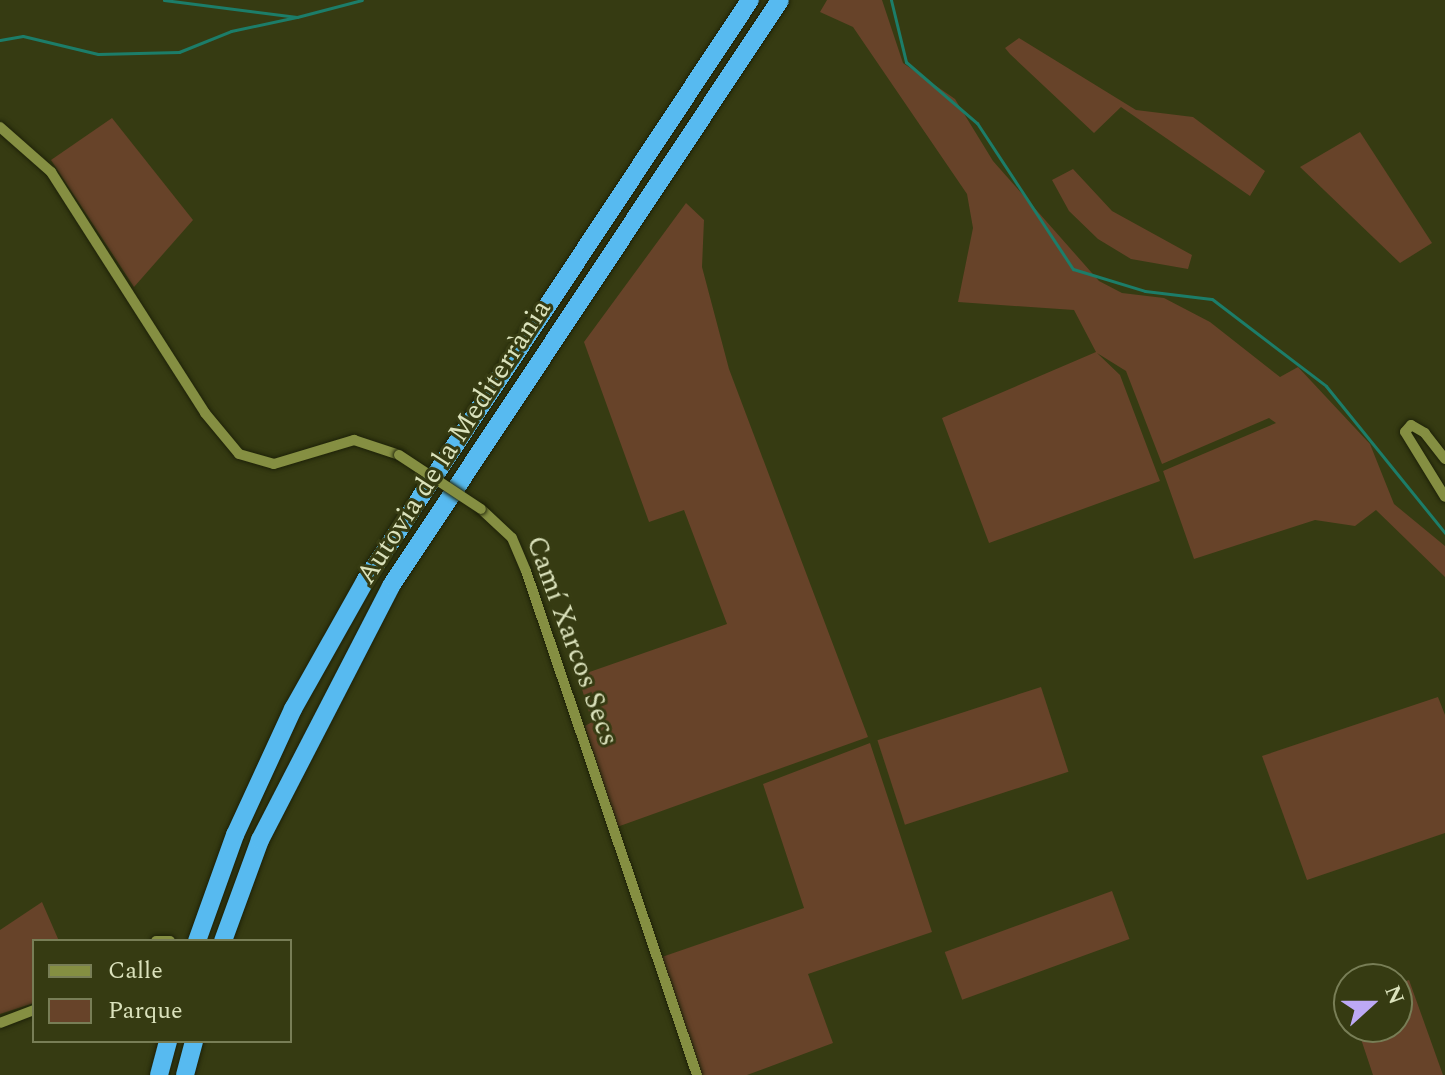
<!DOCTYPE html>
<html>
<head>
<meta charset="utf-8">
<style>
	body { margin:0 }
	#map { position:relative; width:1445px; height:1075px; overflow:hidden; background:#363b12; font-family:Spectral,serif }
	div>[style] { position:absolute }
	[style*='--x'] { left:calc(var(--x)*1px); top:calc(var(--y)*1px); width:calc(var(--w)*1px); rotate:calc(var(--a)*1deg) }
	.green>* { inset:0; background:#674329; transform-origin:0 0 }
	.stream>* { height:3px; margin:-1.5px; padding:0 1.5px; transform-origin:1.5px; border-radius:1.5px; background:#1c7d69 }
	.roads { filter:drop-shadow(0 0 2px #1d2108) drop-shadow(0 0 2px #1d2108) }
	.street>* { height:10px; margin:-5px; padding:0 5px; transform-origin:5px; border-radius:5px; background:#858f42 }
	.highway>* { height:18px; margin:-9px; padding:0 9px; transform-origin:9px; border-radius:9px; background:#57baf0 }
	.bridges { filter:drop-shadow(0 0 2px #1d2108) drop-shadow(0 0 2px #1d2108) }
	.street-bridge>* { height:10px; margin:-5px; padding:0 5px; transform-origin:5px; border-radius:5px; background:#858f42 }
	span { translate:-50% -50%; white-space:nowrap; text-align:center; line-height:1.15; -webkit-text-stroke:6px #363b12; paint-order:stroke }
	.street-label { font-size:28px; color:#dbe2bc }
	.legend { position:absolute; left:32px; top:939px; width:260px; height:104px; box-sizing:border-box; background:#363b12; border:2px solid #787e56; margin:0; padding:10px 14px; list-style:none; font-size:24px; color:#dbe2bc }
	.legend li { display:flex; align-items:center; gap:16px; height:40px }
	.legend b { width:40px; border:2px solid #787e56 }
	.north { position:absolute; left:1333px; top:963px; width:80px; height:80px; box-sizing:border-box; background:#363b12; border:2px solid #787e56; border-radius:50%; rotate:69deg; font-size:22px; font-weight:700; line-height:32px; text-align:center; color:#dbe2bc }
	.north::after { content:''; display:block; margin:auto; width:28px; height:36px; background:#bda9f5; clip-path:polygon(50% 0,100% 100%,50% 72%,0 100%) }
</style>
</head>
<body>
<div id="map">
	<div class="green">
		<div style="clip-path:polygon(827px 0,882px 0,903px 63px,955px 99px,993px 161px,1099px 281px,1122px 293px,1164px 298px,1210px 322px,1280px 377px,1298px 367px,1370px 444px,1394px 504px,1445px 546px,1445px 577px,1376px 510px,1355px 526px,1315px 520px,1194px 559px,1163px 471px,1276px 423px,1269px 418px,1162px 464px,1126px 371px,1097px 353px,1120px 375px,1160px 481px,989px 543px,942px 418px,1096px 352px,1074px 310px,958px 302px,973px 228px,967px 194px,853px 27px,820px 12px)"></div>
		<div style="clip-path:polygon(1019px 38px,1136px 110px,1193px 117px,1265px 171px,1250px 196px,1121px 107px,1094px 133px,1010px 54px,1005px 48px)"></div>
		<div style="clip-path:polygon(112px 118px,193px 220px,134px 287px,51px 160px)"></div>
		<div style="clip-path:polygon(1360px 132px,1432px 243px,1400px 263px,1300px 167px)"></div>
		<div style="clip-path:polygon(1073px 169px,1112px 211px,1192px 255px,1188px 269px,1131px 259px,1098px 239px,1069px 211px,1052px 180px)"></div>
		<div style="clip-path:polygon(686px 203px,704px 220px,702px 267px,729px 369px,868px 737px,617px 827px,585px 726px,592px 722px,578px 676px,727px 624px,684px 510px,649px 522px,584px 342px)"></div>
		<div style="left:1041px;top:687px;width:89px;height:172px;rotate:72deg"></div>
		<div style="clip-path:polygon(1438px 697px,1445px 715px,1445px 833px,1307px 880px,1262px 756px)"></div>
		<div style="clip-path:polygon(870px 743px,932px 932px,808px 974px,833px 1043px,747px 1075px,702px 1075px,659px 958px,804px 908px,763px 784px)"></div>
		<div style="left:1112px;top:891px;width:51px;height:178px;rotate:70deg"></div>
		<div style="clip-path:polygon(42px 902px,59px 941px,34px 941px,34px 1003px,0 1014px,0 930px)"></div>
		<div style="clip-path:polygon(1409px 980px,1443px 1075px,1373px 1075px,1357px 1027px,1397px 1027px,1397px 984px)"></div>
	</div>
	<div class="stream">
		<div style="--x:164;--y:0;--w:134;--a:7.3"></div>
		<div style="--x:297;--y:17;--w:67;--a:-14.7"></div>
		<div style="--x:891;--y:0;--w:64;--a:76.4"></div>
		<div style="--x:906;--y:62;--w:94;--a:40.7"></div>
		<div style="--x:977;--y:123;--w:175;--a:56.7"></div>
		<div style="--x:1073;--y:269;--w:75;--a:17"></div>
		<div style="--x:1145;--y:291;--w:67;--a:6.8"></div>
		<div style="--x:1212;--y:299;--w:143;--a:37.3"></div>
		<div style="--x:1326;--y:386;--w:189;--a:51"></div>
		<div style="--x:0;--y:40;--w:23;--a:-10"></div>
		<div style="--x:23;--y:36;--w:77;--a:13.5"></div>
		<div style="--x:98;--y:54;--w:81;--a:-1.4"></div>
		<div style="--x:179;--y:52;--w:56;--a:-22"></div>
		<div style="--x:231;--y:31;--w:67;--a:-12"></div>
	</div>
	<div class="roads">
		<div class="street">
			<div style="--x:0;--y:127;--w:68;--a:41.4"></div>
			<div style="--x:51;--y:172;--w:286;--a:57.4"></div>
			<div style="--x:205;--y:413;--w:53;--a:50.3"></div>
			<div style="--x:239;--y:454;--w:36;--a:16"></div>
			<div style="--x:274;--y:464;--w:84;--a:-16.7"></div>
			<div style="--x:354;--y:440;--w:47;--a:18.4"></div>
			<div style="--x:1445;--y:459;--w:33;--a:-128"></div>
			<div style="--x:1425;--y:433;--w:16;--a:-150"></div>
			<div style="--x:1411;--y:425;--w:9;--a:131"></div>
			<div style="--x:1405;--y:432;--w:76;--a:58.4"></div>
			<div style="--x:481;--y:509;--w:42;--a:43.1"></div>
			<div style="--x:512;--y:538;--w:36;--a:67"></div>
			<div style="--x:526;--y:571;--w:532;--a:71.26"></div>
			<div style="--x:156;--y:941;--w:14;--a:0"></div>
			<div style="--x:0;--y:1023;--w:36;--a:-21"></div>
		</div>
		<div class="highway">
			<div style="--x:197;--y:941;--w:113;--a:-70.3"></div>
			<div style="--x:235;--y:835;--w:139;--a:-65.3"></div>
			<div style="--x:293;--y:709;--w:147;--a:-60.6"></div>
			<div style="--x:365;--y:581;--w:697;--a:-56.47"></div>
			<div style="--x:223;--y:941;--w:108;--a:-69.9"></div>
			<div style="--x:260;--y:840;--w:286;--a:-62.7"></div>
			<div style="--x:391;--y:586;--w:703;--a:-56.42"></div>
			<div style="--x:159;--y:1075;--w:35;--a:-75"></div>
			<div style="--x:185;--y:1075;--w:35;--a:-75"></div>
		</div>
	</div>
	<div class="bridges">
		<div class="street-bridge">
			<div style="--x:399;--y:455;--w:98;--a:33.4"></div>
		</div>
	</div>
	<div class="street-label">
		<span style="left:454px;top:442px;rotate:-57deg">Autovia de la Mediterrània</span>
		<span style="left:572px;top:641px;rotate:70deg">Camí Xarcos Secs</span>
	</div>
	<ul class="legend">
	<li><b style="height:10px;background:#858f42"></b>Calle</li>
	<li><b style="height:22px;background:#674329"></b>Parque</li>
	</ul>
	<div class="north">N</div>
</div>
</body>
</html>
